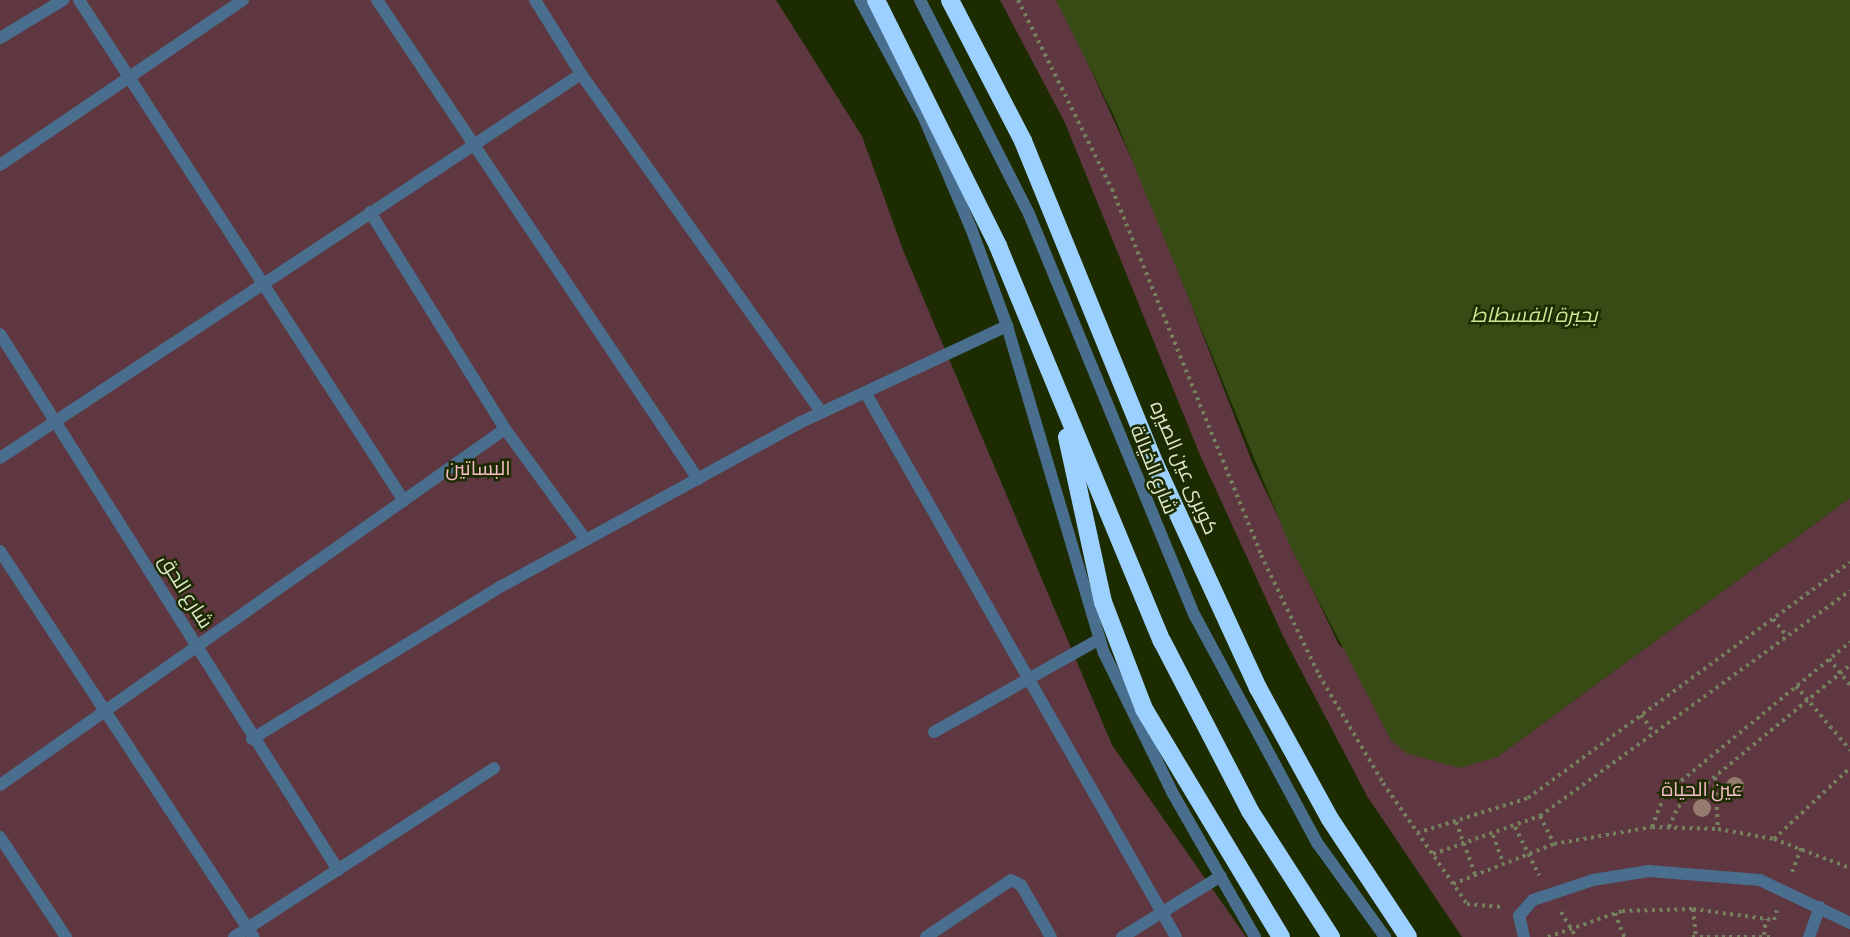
<!DOCTYPE html>
<html>
<head>
<meta charset="utf-8">
<style>
	body { margin:0 }
	#map { position:relative; width:1850px; height:937px; overflow:hidden; background:#1d2b00; font-family:"Sofia Sans Condensed",Cairo,sans-serif }
	div>[style] { position:absolute }
	[style*='--x'] { left:calc(var(--x)*1px); top:calc(var(--y)*1px); width:calc(var(--w)*1px); rotate:calc(var(--a)*1deg) }
	.green>* { inset:0; background:#5e3740 }
	.water>* { inset:0; background:#394b15 }
	.path>* { height:4px; margin-top:-2px; transform-origin:0; background:repeating-linear-gradient(90deg,#74805e 0 3px,transparent 0 7.5px) }
	.service>* { height:12px; margin:-6px; padding:0 6px; transform-origin:6px; border-radius:6px; background:#4a6e8d }
	.tertiary>* { height:12px; margin:-6px; padding:0 6px; transform-origin:6px; border-radius:6px; background:#4a6e8d }
	.motorway>* { height:18px; margin:-9px; padding:0 9px; transform-origin:9px; border-radius:9px; background:#9cd1ff }
	.trees>* { width:18px; height:18px; margin:-9px; border-radius:50%; background:#947b6e }
	span { translate:-50% -50%; white-space:nowrap; text-align:center; line-height:1.15; -webkit-text-stroke:5px #1d2b00; paint-order:stroke }
	.street-label { font-size:20px; color:#dee8cf }
	.park-label { font-size:20px; color:#f6bdc8 }
	.water-label { font-size:21px; color:#c7e795; font-style:italic }
</style>
</head>
<body>
<div id="map">
	<div class="green">
		<div style="clip-path:polygon(0 0,776px 0,862px 136px,903px 250px,1112px 745px,1246px 937px,0 937px)"></div>
		<div style="clip-path:polygon(1000px 0,1056px 0,1074px 33px,1153px 206px,1252px 462px,1339px 645px,1497px 757px,1850px 498px,1850px 937px,1462px 937px,1367px 796px,1284px 638px,1200px 455px,1065px 123px)"></div>
	</div>
	<div class="water">
		<div style="clip-path:polygon(1056px 0,1850px 0,1850px 498px,1497px 757px,1460px 768px,1406px 753px,1391px 740px,1291px 548px,1114px 116px)"></div>
	</div>
	<div class="path">
		<div style="--x:1018;--y:0;--w:211;--a:63.6"></div>
		<div style="--x:1112;--y:189;--w:395;--a:67.8"></div>
		<div style="--x:1261;--y:555;--w:133;--a:64.2"></div>
		<div style="--x:1319;--y:675;--w:126;--a:59.3"></div>
		<div style="--x:1383;--y:783;--w:147;--a:55.2"></div>
		<div style="--x:1467;--y:904;--w:34;--a:5"></div>
		<div style="--x:1773;--y:619;--w:22;--a:51"></div>
		<div style="--x:1829;--y:659;--w:33;--a:51"></div>
		<div style="--x:1796;--y:686;--w:84;--a:49.8"></div>
		<div style="--x:1641;--y:715;--w:22;--a:54"></div>
		<div style="--x:1715;--y:777;--w:52;--a:86.7"></div>
		<div style="--x:1540;--y:816;--w:31;--a:63"></div>
		<div style="--x:1456;--y:822;--w:55;--a:69.9"></div>
		<div style="--x:1515;--y:827;--w:54;--a:63.4"></div>
		<div style="--x:1652;--y:827;--w:34;--a:-69"></div>
		<div style="--x:1664;--y:795;--w:241;--a:-39.4"></div>
		<div style="--x:1669;--y:827;--w:22;--a:-66"></div>
		<div style="--x:1678;--y:807;--w:223;--a:-39.5"></div>
		<div style="--x:1417;--y:833;--w:116;--a:-17.5"></div>
		<div style="--x:1528;--y:798;--w:399;--a:-36.2"></div>
		<div style="--x:1493;--y:835;--w:29;--a:70"></div>
		<div style="--x:1774;--y:839;--w:104;--a:-43.1"></div>
		<div style="--x:1433;--y:854;--w:114;--a:-19.6"></div>
		<div style="--x:1540;--y:816;--w:383;--a:-36"></div>
		<div style="--x:1792;--y:872;--w:26;--a:-69"></div>
		<div style="--x:1453;--y:884;--w:109;--a:-21.6"></div>
		<div style="--x:1554;--y:844;--w:99;--a:-9.8"></div>
		<div style="--x:1652;--y:827;--w:66;--a:1.7"></div>
		<div style="--x:1718;--y:829;--w:57;--a:10.1"></div>
		<div style="--x:1774;--y:839;--w:81;--a:20.9"></div>
		<div style="--x:1693;--y:909;--w:27;--a:84"></div>
		<div style="--x:1561;--y:912;--w:29;--a:59"></div>
		<div style="--x:1615;--y:913;--w:26;--a:69"></div>
		<div style="--x:1764;--y:935;--w:16;--a:-83"></div>
		<div style="--x:1548;--y:937;--w:78;--a:-19.4"></div>
		<div style="--x:1622;--y:911;--w:71;--a:-1.6"></div>
		<div style="--x:1693;--y:909;--w:82;--a:7.7"></div>
		<div style="--x:1774;--y:920;--w:10;--a:-73"></div>
		<div style="--x:1692;--y:937;--w:78;--a:0"></div>
	</div>
	<div class="service">
		<div style="--x:79;--y:0;--w:597;--a:57.03"></div>
		<div style="--x:377;--y:0;--w:577;--a:56.17"></div>
		<div style="--x:535;--y:0;--w:87;--a:58.1"></div>
		<div style="--x:581;--y:74;--w:415;--a:54.6"></div>
		<div style="--x:0;--y:38;--w:74;--a:-31.1"></div>
		<div style="--x:0;--y:165;--w:294;--a:-34.2"></div>
		<div style="--x:370;--y:212;--w:256;--a:58.1"></div>
		<div style="--x:505;--y:429;--w:137;--a:53.9"></div>
		<div style="--x:0;--y:334;--w:634;--a:57.76"></div>
		<div style="--x:865;--y:392;--w:627;--a:60.29"></div>
		<div style="--x:0;--y:458;--w:696;--a:-33.46"></div>
		<div style="--x:0;--y:551;--w:462;--a:56.7"></div>
		<div style="--x:934;--y:732;--w:190;--a:-29.3"></div>
		<div style="--x:252;--y:739;--w:291;--a:-31.5"></div>
		<div style="--x:500;--y:587;--w:341;--a:-28.7"></div>
		<div style="--x:799;--y:423;--w:230;--a:-25"></div>
		<div style="--x:0;--y:785;--w:618;--a:-35.18"></div>
		<div style="--x:0;--y:837;--w:120;--a:56.6"></div>
		<div style="--x:234;--y:937;--w:310;--a:-33"></div>
		<div style="--x:926;--y:937;--w:102;--a:-33.8"></div>
		<div style="--x:1011;--y:880;--w:11;--a:27"></div>
		<div style="--x:1021;--y:885;--w:60;--a:60"></div>
		<div style="--x:1122;--y:937;--w:116;--a:-31.6"></div>
		<div style="--x:1524;--y:937;--w:22;--a:-103"></div>
		<div style="--x:1519;--y:916;--w:21;--a:-49"></div>
		<div style="--x:1533;--y:900;--w:63;--a:-18.4"></div>
		<div style="--x:1593;--y:880;--w:57;--a:-9.1"></div>
		<div style="--x:1649;--y:871;--w:111;--a:4.6"></div>
		<div style="--x:1760;--y:880;--w:100;--a:25.5"></div>
		<div style="--x:1809;--y:937;--w:32;--a:-70"></div>
	</div>
	<div class="tertiary">
		<div style="--x:860;--y:0;--w:134;--a:61.5"></div>
		<div style="--x:924;--y:118;--w:120;--a:66.9"></div>
		<div style="--x:971;--y:228;--w:104;--a:69.8"></div>
		<div style="--x:1007;--y:326;--w:341;--a:73.5"></div>
		<div style="--x:1104;--y:653;--w:155;--a:63.9"></div>
		<div style="--x:1172;--y:792;--w:167;--a:60.2"></div>
		<div style="--x:920;--y:0;--w:240;--a:63"></div>
		<div style="--x:1029;--y:214;--w:435;--a:67.6"></div>
		<div style="--x:1195;--y:616;--w:259;--a:61.7"></div>
		<div style="--x:1318;--y:844;--w:115;--a:54.2"></div>
	</div>
	<div class="motorway">
		<div style="--x:876;--y:0;--w:275;--a:63.6"></div>
		<div style="--x:998;--y:246;--w:428;--a:67.5"></div>
		<div style="--x:1162;--y:641;--w:191;--a:62.6"></div>
		<div style="--x:1250;--y:811;--w:150;--a:57.3"></div>
		<div style="--x:950;--y:0;--w:159;--a:62.6"></div>
		<div style="--x:1023;--y:141;--w:349;--a:67.8"></div>
		<div style="--x:1155;--y:464;--w:247;--a:65.3"></div>
		<div style="--x:1258;--y:688;--w:149;--a:61.2"></div>
		<div style="--x:1330;--y:819;--w:141;--a:56.5"></div>
		<div style="--x:1067;--y:437;--w:169;--a:77.7"></div>
		<div style="--x:1103;--y:602;--w:115;--a:69"></div>
		<div style="--x:1144;--y:709;--w:266;--a:59"></div>
	</div>
	<div class="trees">
		<div style="left:1735px;top:786px"></div>
		<div style="left:1702px;top:808px"></div>
	</div>
	<div class="street-label">
		<span style="left:1183px;top:468px;rotate:67deg">كوبرى عين الصيره</span>
		<span style="left:1153px;top:470px;rotate:68deg">شارع الخيالة</span>
		<span style="left:185px;top:592px;rotate:58deg">شارع الحق</span>
	</div>
	<div class="park-label">
		<span style="left:478px;top:469px">البساتين</span>
		<span style="left:1702px;top:790px">عين الحياة</span>
	</div>
	<div class="water-label">
		<span style="left:1534px;top:316px">بحيرة الفسطاط</span>
	</div>
</div>
</body>
</html>
